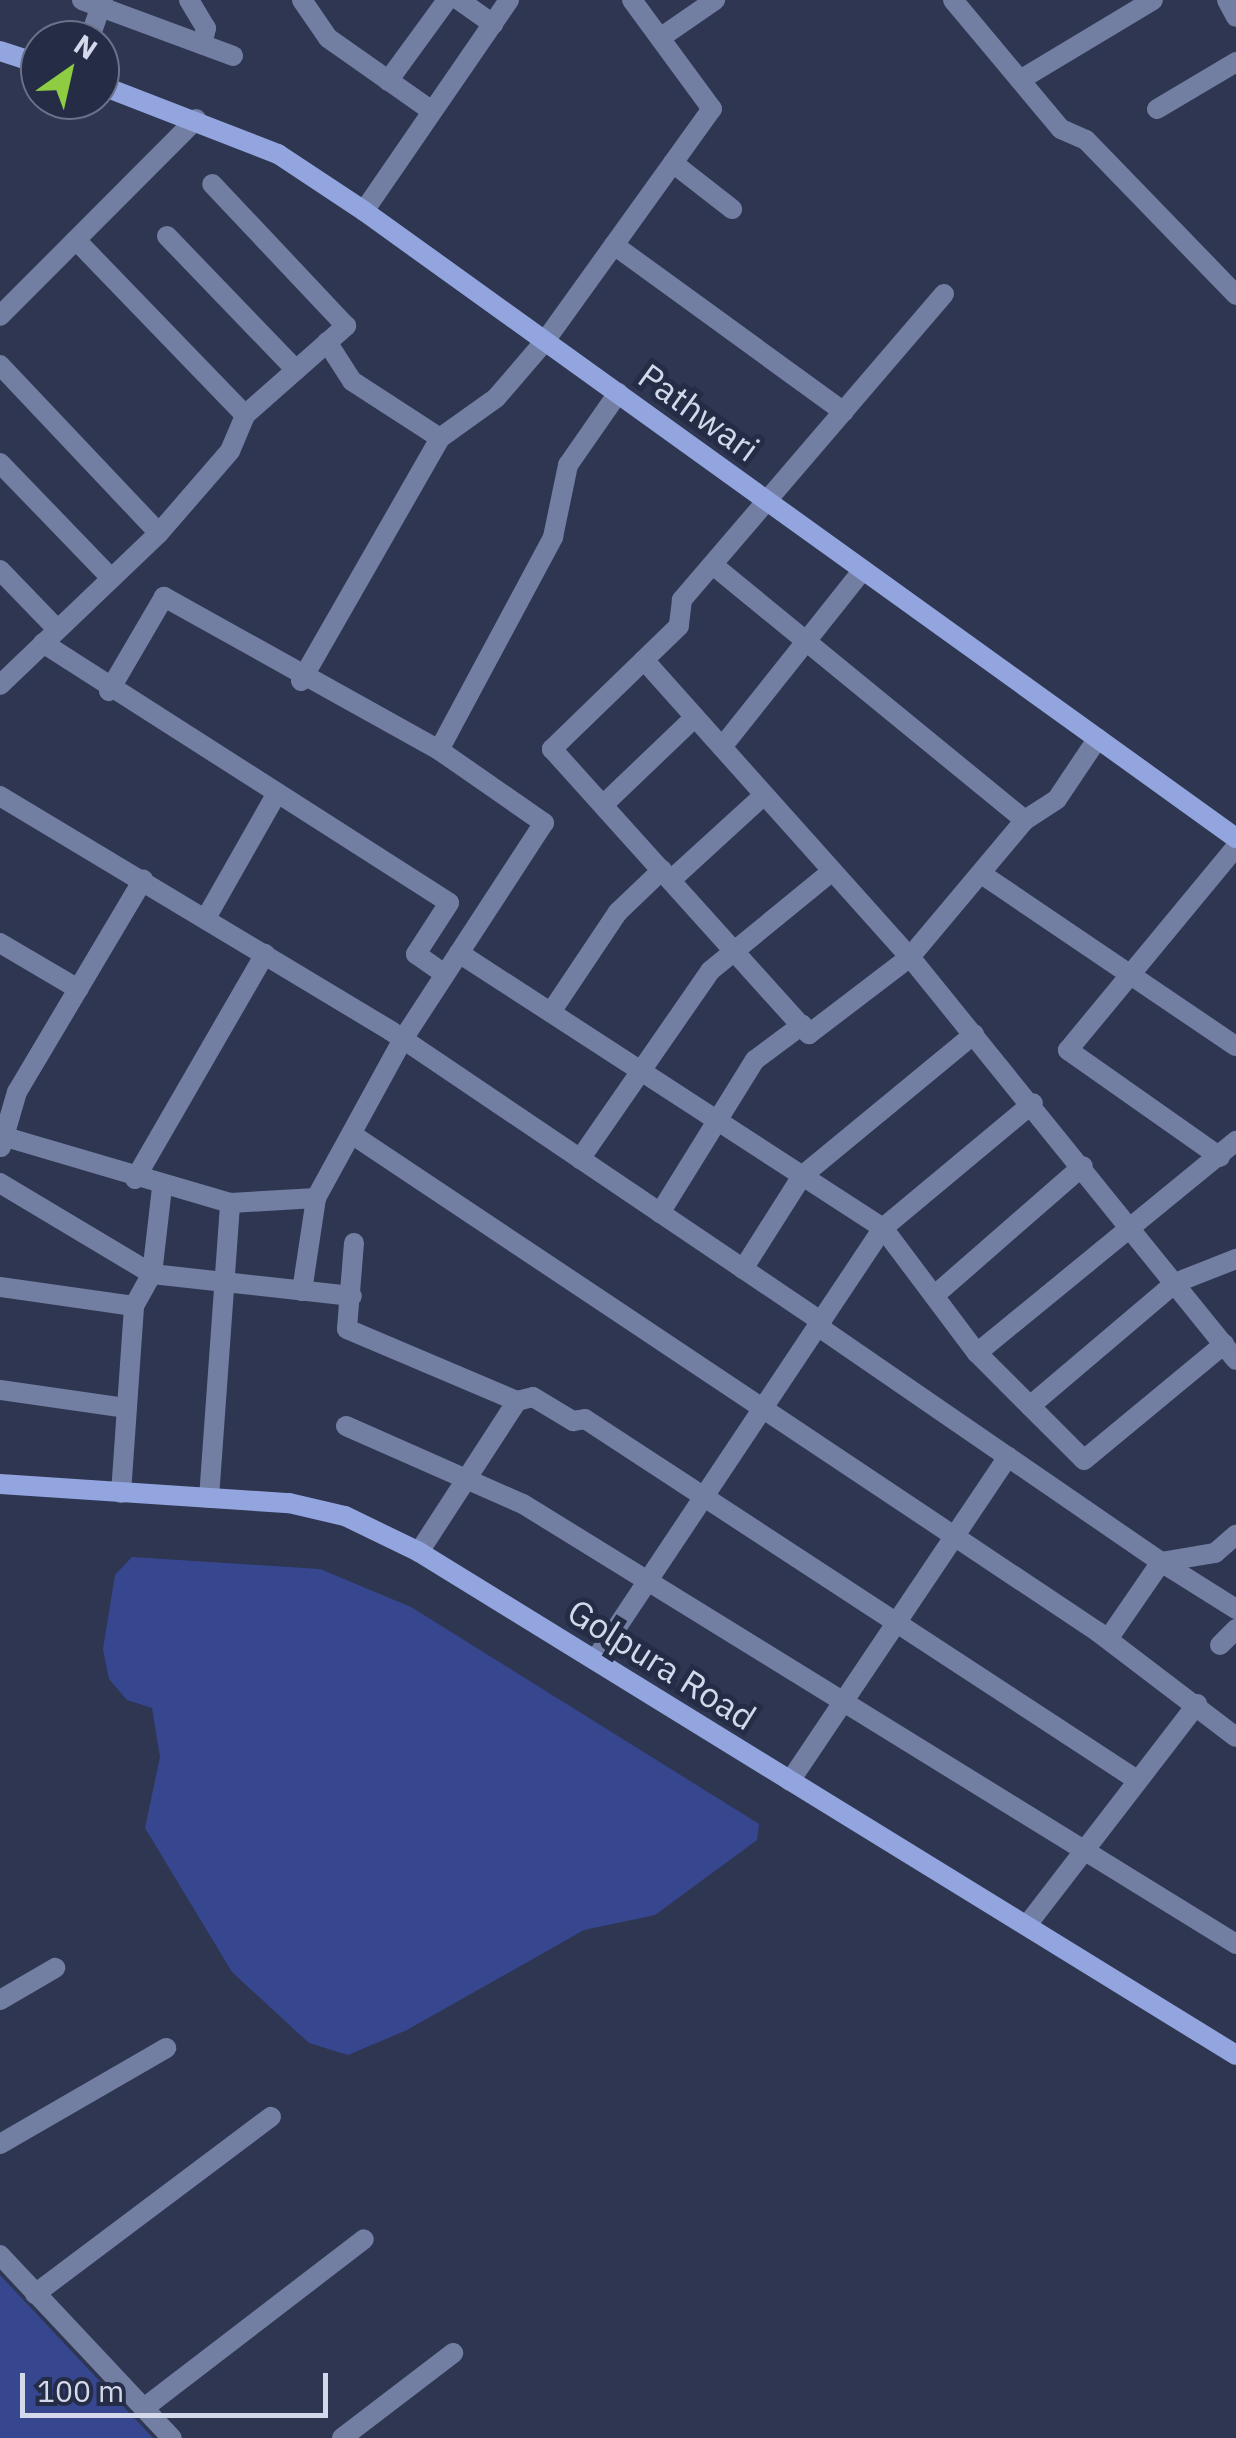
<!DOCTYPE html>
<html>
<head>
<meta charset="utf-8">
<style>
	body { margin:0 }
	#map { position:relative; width:1236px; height:2438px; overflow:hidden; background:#2e3651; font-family:"IBM Plex Sans",sans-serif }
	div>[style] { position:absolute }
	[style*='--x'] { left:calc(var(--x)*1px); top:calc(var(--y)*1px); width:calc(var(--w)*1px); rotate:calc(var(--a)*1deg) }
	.green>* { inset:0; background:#364790 }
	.street>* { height:20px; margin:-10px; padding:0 10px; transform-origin:10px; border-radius:10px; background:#727ea2 }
	.secondary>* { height:20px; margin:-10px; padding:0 10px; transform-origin:10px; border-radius:10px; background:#93a5de }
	span { translate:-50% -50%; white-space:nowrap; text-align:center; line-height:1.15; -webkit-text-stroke:10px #242c46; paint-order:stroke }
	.street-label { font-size:35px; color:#d3d9ea }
	.north { position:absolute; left:20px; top:20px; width:100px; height:100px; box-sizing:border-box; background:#242c46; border:2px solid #6a7188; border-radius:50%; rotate:34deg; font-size:28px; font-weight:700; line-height:40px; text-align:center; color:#d3d9ea }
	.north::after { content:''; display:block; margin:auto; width:35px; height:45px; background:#8ecd42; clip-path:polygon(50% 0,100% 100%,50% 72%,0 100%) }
	.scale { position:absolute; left:20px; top:2373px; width:308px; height:45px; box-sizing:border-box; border:5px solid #d3d9ea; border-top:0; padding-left:12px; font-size:30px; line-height:35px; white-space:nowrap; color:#d3d9ea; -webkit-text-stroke:8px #242c46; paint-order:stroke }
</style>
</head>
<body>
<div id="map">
	<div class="green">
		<div style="clip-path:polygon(132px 1557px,320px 1569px,411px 1607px,759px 1824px,757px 1840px,655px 1915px,584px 1930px,407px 2030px,348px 2055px,309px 2043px,232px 1972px,145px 1828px,160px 1757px,152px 1708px,127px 1700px,109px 1679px,103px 1649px,115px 1575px)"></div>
		<div style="clip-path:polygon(0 2275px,153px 2438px,0 2438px)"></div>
	</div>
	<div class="street">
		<div style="--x:82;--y:0;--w:161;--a:20.3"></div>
		<div style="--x:189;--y:0;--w:33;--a:59"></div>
		<div style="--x:206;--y:28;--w:17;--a:103"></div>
		<div style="--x:302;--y:0;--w:46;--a:55.6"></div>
		<div style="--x:328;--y:38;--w:127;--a:35.1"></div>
		<div style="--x:459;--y:0;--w:42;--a:35.2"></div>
		<div style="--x:953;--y:0;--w:168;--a:50.1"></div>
		<div style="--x:1061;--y:129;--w:27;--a:24"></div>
		<div style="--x:1086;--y:140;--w:216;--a:45.9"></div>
		<div style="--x:1227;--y:0;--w:19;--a:62"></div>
		<div style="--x:660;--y:38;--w:67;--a:-34.6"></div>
		<div style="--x:89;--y:40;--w:42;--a:-70.7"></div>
		<div style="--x:1020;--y:80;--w:155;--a:-31"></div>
		<div style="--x:388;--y:81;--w:100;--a:-53.9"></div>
		<div style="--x:1157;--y:109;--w:92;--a:-30.7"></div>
		<div style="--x:673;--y:163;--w:75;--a:37.9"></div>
		<div style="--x:364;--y:211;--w:256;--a:-55.5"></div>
		<div style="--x:167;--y:236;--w:186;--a:46.1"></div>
		<div style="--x:76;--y:240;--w:243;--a:46"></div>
		<div style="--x:614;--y:245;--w:284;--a:36"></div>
		<div style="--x:944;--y:294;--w:403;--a:130.6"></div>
		<div style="--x:682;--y:600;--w:26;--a:97"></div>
		<div style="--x:679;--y:626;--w:177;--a:135.9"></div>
		<div style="--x:552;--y:749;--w:384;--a:48"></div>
		<div style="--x:809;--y:1034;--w:127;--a:-37.3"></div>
		<div style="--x:910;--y:957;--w:179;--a:-50"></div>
		<div style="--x:0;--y:316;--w:278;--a:-45.1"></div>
		<div style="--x:327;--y:342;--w:46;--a:57.3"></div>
		<div style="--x:352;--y:381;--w:105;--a:32.9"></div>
		<div style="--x:0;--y:365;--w:231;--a:46.6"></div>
		<div style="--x:0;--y:463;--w:160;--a:46"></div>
		<div style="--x:713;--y:565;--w:403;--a:39.3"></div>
		<div style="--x:1025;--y:820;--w:38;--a:-33"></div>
		<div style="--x:1057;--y:799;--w:73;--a:-56.1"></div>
		<div style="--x:0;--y:570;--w:82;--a:46"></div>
		<div style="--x:43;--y:643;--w:482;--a:32.6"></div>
		<div style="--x:449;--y:903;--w:61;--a:122.9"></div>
		<div style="--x:416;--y:954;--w:35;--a:35"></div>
		<div style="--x:644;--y:660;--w:399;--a:48.2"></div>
		<div style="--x:910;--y:957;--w:518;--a:51.03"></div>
		<div style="--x:301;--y:681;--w:280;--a:-60.2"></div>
		<div style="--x:440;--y:438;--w:69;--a:-35.5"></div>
		<div style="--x:496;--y:398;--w:75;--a:-49.3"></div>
		<div style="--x:545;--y:341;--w:286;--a:-54.3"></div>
		<div style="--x:712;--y:109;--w:135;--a:-126.3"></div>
		<div style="--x:0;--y:685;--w:220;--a:-43.7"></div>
		<div style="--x:159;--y:533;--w:108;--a:-49.1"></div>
		<div style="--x:230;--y:451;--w:39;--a:-67"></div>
		<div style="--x:245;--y:415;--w:135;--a:-41.4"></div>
		<div style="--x:346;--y:326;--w:195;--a:-133.3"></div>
		<div style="--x:722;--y:747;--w:226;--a:-51.5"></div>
		<div style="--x:439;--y:750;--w:242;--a:-61.8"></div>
		<div style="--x:553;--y:537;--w:74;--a:-78.2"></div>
		<div style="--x:568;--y:465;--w:88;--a:-55.2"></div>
		<div style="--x:0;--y:796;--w:456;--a:31"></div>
		<div style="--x:391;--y:1031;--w:520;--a:34.03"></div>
		<div style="--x:603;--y:805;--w:127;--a:-43.7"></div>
		<div style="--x:983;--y:875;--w:305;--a:34.1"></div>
		<div style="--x:671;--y:880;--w:126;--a:-42.4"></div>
		<div style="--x:206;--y:918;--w:142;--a:-60.4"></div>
		<div style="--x:0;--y:943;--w:91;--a:30.5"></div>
		<div style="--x:459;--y:953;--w:505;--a:32.97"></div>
		<div style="--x:883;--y:1228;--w:156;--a:53.1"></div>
		<div style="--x:977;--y:1353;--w:151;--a:45"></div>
		<div style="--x:1084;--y:1460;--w:182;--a:-39.6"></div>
		<div style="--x:551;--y:1012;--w:120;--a:-56.2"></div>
		<div style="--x:618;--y:912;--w:61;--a:-43.7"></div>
		<div style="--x:356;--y:1137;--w:892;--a:33.71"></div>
		<div style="--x:1098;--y:1632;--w:173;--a:37.3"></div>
		<div style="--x:9;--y:1138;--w:230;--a:16.4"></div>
		<div style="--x:230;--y:1203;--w:86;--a:-3.3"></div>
		<div style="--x:316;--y:1198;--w:181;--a:-61.3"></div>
		<div style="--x:403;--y:1039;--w:258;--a:-56.9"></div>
		<div style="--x:544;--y:823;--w:128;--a:-145.2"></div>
		<div style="--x:439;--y:750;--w:315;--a:-150.9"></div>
		<div style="--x:164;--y:597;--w:109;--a:120.3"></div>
		<div style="--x:1;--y:1147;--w:57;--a:-73.8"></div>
		<div style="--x:17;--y:1092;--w:247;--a:-59.3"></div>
		<div style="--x:1220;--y:1157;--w:186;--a:-144.9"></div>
		<div style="--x:1068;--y:1050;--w:264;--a:-50.4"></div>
		<div style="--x:580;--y:1159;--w:229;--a:-55.3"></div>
		<div style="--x:710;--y:971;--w:158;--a:-39.3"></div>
		<div style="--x:135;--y:1179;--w:260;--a:-60"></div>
		<div style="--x:0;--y:1183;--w:177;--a:30.9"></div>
		<div style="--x:152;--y:1274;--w:201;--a:6.3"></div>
		<div style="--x:660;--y:1213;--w:180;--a:-58.2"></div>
		<div style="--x:755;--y:1060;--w:59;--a:-36.7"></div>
		<div style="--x:354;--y:1243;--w:86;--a:94.7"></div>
		<div style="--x:347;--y:1329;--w:185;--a:23"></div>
		<div style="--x:517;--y:1401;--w:16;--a:-14"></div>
		<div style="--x:533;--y:1397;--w:47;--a:31"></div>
		<div style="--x:573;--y:1421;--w:12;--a:-9"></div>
		<div style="--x:585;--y:1419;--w:656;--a:33.18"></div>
		<div style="--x:743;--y:1269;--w:110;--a:-57.6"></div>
		<div style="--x:802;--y:1176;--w:223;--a:-39.5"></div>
		<div style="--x:0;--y:1287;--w:135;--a:8.1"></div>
		<div style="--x:302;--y:1291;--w:94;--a:-81.4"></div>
		<div style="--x:935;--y:1295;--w:196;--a:-41.1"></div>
		<div style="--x:819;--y:1327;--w:415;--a:34.5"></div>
		<div style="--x:1161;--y:1562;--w:93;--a:124.5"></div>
		<div style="--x:977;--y:1353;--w:335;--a:-39.3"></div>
		<div style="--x:0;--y:1390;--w:128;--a:8.1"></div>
		<div style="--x:1030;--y:1406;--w:190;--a:-40.3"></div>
		<div style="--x:1175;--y:1283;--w:66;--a:-21.5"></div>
		<div style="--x:346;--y:1426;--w:193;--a:23.8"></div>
		<div style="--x:523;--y:1504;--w:838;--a:31.68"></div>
		<div style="--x:121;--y:1493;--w:187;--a:-86"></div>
		<div style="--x:134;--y:1306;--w:37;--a:-61"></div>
		<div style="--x:152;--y:1274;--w:88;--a:-83.4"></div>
		<div style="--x:209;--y:1498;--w:296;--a:-85.9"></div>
		<div style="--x:419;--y:1552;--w:180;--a:-57"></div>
		<div style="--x:1161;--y:1562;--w:89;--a:32.1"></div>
		<div style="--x:1161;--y:1562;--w:55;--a:-9.5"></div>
		<div style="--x:1215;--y:1553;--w:28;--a:-41"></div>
		<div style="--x:1220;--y:1645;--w:23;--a:-45"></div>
		<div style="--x:595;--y:1660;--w:519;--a:-56.31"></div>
		<div style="--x:883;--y:1228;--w:195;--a:-39.8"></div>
		<div style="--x:790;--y:1781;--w:391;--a:-56.1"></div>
		<div style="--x:1027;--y:1925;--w:279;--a:-52.4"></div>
		<div style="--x:0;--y:2000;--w:64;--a:-30.2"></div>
		<div style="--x:0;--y:2144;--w:192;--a:-30"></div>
		<div style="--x:0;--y:2255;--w:251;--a:46.8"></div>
		<div style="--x:35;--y:2294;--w:295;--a:-36.9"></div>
		<div style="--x:144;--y:2408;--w:277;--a:-37.5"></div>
		<div style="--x:342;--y:2438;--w:140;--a:-37.4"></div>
	</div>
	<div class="secondary">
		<div style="--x:0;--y:51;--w:42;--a:18"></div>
		<div style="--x:100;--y:85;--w:191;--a:21.2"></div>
		<div style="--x:278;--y:154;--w:103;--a:33.5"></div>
		<div style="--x:364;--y:211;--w:1074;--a:35.72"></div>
		<div style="--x:0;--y:1484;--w:290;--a:3.8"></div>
		<div style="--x:289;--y:1503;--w:57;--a:13.1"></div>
		<div style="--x:345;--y:1516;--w:82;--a:25.9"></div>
		<div style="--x:419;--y:1552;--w:959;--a:31.62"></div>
	</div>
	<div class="street-label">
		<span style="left:699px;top:412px;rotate:36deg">Pathwari</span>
		<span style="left:662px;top:1664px;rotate:32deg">Golpura Road</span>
	</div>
	<div class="north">N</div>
	<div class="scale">100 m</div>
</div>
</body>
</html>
